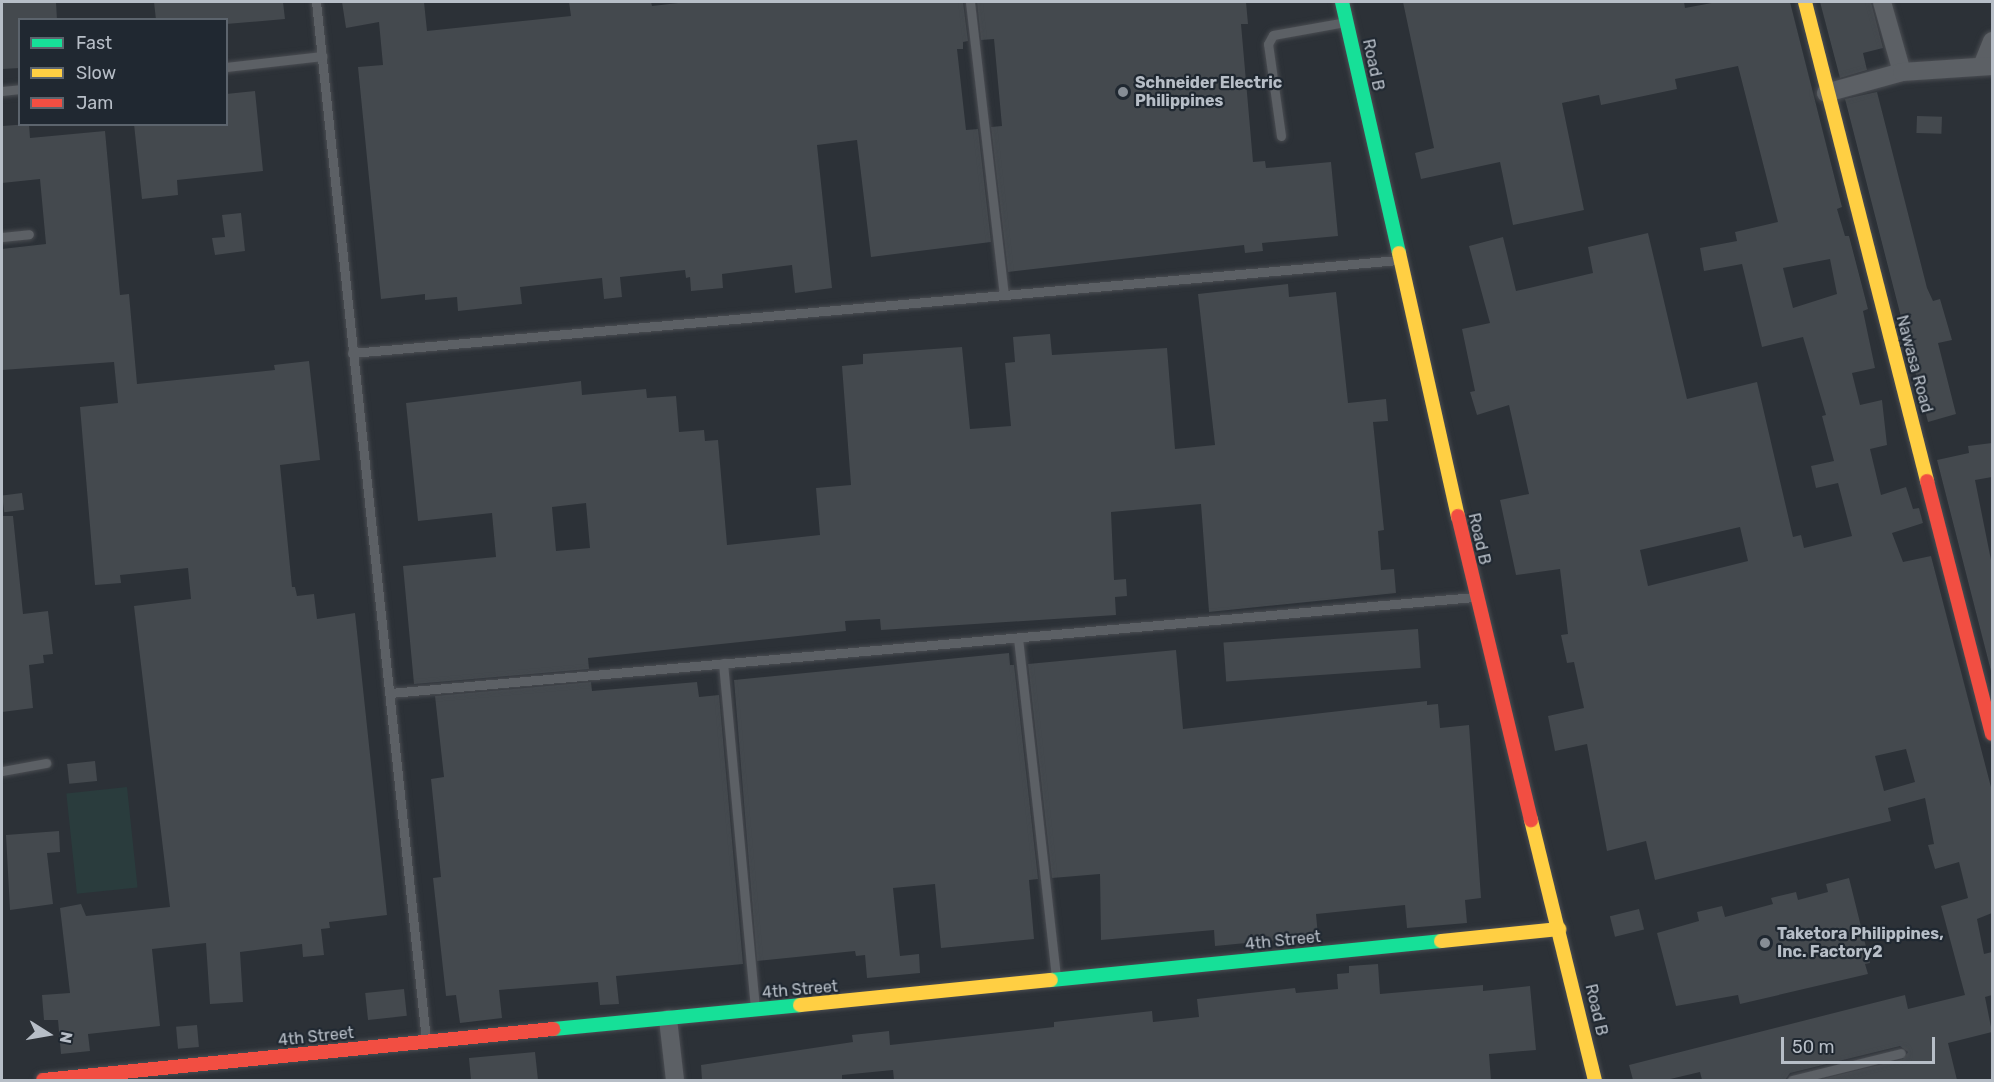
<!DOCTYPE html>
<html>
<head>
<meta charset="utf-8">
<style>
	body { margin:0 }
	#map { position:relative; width:1994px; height:1082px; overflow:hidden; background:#2c3137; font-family:Rubik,sans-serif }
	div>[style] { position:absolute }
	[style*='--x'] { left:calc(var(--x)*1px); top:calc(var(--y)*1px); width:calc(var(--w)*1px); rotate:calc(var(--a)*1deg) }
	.green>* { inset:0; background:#2a3c3d; transform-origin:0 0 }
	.building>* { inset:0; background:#44494e; transform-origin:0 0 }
	.roads { filter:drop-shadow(0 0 2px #4a4d52) drop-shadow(0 0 2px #4a4d52) }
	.lane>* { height:9px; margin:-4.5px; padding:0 4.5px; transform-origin:4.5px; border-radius:4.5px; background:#5c6065 }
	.street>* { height:18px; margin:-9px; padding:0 9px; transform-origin:9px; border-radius:9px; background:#5c6065 }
	.fast>* { height:14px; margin:-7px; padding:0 7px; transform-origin:7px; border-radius:7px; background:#16e098 }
	.slow>* { height:14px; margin:-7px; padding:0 7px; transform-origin:7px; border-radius:7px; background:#ffcf43 }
	.jam>* { height:14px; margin:-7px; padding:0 7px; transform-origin:7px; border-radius:7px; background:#f24e42 }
	.dots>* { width:16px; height:16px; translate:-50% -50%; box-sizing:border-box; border:3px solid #202831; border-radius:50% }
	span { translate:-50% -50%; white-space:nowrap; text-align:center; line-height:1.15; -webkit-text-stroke:4.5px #202831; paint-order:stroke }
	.street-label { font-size:16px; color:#b7bec7 }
	.poi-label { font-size:16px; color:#b7bec7; font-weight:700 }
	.left { translate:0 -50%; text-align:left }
	.frame { position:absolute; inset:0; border:3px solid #b7bec7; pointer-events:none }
	.legend { position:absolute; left:18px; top:18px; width:210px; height:108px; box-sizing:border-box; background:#202831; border:2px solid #5c646d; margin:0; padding:8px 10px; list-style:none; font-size:18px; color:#b7bec7 }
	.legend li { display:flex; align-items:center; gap:12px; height:30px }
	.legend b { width:30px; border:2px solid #5c646d }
	.north { position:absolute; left:18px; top:1004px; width:60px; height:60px; -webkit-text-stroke:4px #202831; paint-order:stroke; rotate:101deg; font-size:16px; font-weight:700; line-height:24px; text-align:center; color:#b7bec7 }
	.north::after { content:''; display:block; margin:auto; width:21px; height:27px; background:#b7bec7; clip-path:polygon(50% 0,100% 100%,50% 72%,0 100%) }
	.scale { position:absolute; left:1781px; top:1037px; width:154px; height:27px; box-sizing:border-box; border:3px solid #b7bec7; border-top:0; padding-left:8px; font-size:18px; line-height:21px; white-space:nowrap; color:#b7bec7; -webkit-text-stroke:4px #202831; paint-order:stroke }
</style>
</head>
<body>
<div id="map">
	<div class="green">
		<div style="left:127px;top:787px;width:101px;height:61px;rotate:84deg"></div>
	</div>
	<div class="building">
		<div style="clip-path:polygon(2px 2px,56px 2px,57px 20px,20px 20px,20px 68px,2px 69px)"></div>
		<div style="clip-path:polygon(154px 2px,283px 2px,285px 19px,226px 24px,226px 20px,156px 20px)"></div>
		<div style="clip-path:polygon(342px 2px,424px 2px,427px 31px,571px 16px,569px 2px,651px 2px,652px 6px,687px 2px,963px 2px,968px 41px,963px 42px,963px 49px,957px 49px,966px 130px,978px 129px,991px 242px,871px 257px,857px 140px,817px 145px,832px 288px,795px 293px,792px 265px,722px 274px,723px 288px,691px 291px,690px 277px,686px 278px,685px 270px,620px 277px,622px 297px,604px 299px,602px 278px,520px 287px,522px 304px,458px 311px,457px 297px,425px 300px,425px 294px,381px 299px,358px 67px,383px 65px,379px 22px,346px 28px)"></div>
		<div style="clip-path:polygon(977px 2px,1246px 2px,1248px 24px,1241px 24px,1253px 162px,1265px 161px,1266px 168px,1331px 162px,1338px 236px,1262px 243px,1263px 251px,1245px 253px,1244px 245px,1008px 272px,991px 127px,1002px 126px,994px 39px,981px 40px)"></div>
		<div style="clip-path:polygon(evenodd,1403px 2px,1684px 2px,1685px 8px,1717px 2px,1790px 2px,1842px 207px,1837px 209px,1845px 236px,1849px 236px,1868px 309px,1863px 311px,1875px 368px,1852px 373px,1860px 405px,1882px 400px,1887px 445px,1870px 449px,1881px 495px,1906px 487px,1913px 509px,1919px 508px,1923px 523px,1892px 533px,1903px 562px,1931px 556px,1992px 791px,1992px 913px,1977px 919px,1984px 954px,1992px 952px,1992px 995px,1985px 997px,1992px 1032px,1948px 1043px,1957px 1080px,1818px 1080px,1903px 1059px,1908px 1052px,1900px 1046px,1790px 1073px,1785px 1080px,1702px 1080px,1700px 1072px,1666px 1080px,1633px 1080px,1629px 1065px,1905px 995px,1908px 1009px,1965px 995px,1941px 906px,1968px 898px,1959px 862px,1935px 869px,1928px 845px,1934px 844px,1925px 798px,1888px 808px,1891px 821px,1655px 880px,1646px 841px,1607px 851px,1587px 744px,1555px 751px,1548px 716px,1584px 708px,1574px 662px,1567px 663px,1561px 635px,1568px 634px,1560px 569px,1516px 575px,1500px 500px,1529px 494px,1509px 405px,1477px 415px,1470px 392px,1475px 391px,1462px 329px,1490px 323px,1469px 246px,1503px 237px,1516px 291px,1593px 273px,1588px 247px,1648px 233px,1687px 399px,1757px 382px,1793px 537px,1801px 535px,1804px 548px,1852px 536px,1838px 483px,1816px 488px,1811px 466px,1834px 461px,1822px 416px,1826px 415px,1803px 337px,1762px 347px,1742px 264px,1704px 271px,1700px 248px,1737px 241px,1735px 232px,1778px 222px,1738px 66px,1675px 79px,1677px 89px,1601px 105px,1599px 95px,1562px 103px,1584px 210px,1513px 225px,1500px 162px,1421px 179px,1415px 153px,1434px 148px,1403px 2px,1830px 259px,1837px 294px,1793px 308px,1783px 268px,1830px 259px,1403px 2px,1740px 527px,1748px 561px,1648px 586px,1640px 550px,1740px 527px,1403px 2px,1906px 749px,1915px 782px,1884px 791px,1875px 756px,1906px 749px)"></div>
		<div style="clip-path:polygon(1820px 2px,1871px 2px,1883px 48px,1863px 53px,1867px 70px,1840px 78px)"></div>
		<div style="clip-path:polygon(255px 91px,263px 171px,177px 180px,178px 195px,142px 199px,134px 124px,226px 124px,226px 94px)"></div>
		<div style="clip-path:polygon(1877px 92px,1927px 288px,1933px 301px,1940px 299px,1952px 340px,1938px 343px,1956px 414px,1928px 422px,1845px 99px)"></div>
		<div style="left:1917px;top:116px;width:25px;height:17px;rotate:2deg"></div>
		<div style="clip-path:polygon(29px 124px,30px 138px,105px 131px,120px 295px,129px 294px,137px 384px,275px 370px,274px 365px,309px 361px,320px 460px,280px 465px,292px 587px,295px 587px,297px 596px,314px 594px,317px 619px,355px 613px,387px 915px,329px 922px,330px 928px,321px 929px,324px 955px,303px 957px,302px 944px,240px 952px,243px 1002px,210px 1004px,206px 943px,152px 949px,160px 1026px,88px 1034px,90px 1051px,61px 1054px,58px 1020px,44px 1020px,42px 995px,70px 993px,60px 908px,81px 904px,86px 916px,170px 907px,134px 606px,191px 599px,188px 568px,120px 575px,121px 583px,95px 585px,80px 407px,118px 403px,114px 362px,2px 370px,2px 249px,46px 244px,40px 179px,2px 183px,2px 126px)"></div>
		<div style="clip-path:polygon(241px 213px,245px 251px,215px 255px,212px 238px,225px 237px,222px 215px)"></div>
		<div style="clip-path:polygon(evenodd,1288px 284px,1289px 297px,1336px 292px,1348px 403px,1386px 399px,1388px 421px,1373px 422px,1384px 530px,1378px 531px,1381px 570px,1394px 569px,1396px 593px,1209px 612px,1201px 504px,1111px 512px,1114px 580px,1126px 579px,1127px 596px,1115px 597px,1116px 615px,881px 630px,880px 619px,845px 621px,846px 631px,588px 658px,589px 669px,414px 684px,403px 566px,496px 557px,492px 513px,418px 521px,406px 403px,581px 381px,582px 395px,646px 389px,647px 398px,676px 396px,679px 432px,704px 430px,705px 441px,718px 440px,727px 545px,820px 535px,816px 488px,851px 485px,842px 366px,863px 364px,863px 354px,962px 347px,970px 429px,1011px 426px,1005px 363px,1015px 362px,1013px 337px,1050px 334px,1052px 355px,1167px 348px,1175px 449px,1215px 445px,1198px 294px,1288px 284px,586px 503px,590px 548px,556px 551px,552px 507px,586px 503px)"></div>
		<div style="clip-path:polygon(1992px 443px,1992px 477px,1975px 480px,1992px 565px,1992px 675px,1937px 460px,1969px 453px,1968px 446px)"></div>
		<div style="left:22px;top:493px;width:17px;height:20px;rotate:83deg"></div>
		<div style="clip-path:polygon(2px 516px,13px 516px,23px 614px,48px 611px,53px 654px,43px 655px,44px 663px,29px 665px,33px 708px,2px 712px)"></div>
		<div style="left:1418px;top:629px;width:39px;height:195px;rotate:86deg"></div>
		<div style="clip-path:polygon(1176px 650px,1183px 729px,1427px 701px,1427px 705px,1438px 704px,1440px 728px,1469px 725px,1481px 898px,1465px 900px,1467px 923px,1407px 928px,1405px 905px,1316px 914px,1318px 936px,1215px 946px,1214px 930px,1101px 940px,1100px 874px,1052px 878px,1028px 664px)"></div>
		<div style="clip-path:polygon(1009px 653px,1010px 665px,1014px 665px,1038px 879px,1029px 880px,1034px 939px,941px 948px,935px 884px,893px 888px,900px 956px,919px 954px,920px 973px,867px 978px,865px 955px,856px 956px,855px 951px,757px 961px,734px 680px)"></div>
		<div style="clip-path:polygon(591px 682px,592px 691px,697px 682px,699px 697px,719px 695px,743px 964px,616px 976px,619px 1004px,600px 1005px,598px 982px,499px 990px,502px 1018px,460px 1023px,456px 995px,446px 996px,433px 878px,441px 877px,431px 779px,444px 777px,435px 696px)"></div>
		<div style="left:95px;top:761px;width:20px;height:28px;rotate:84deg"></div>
		<div style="clip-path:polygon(59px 831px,60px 852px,47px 853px,53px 904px,10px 910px,6px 835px)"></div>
		<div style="clip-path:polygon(1849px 878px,1870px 963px,1865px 964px,1868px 974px,1740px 1004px,1738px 995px,1676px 1006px,1657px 933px,1699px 921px,1697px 912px,1722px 906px,1725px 917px,1773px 904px,1771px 898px,1796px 892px,1798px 900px,1828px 892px,1826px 884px)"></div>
		<div style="left:1639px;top:909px;width:21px;height:30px;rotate:76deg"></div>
		<div style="clip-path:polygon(1378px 964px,1380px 994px,1483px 985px,1483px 991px,1530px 986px,1536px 1050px,1489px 1054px,1491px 1080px,894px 1080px,893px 1070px,842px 1075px,842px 1080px,702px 1080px,701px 1065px,853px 1042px,852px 1035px,889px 1031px,890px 1045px,1054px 1027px,1054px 1022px,1152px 1011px,1153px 1022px,1199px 1017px,1197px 999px,1295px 988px,1296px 993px,1338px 989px,1337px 974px,1349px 973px,1349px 966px)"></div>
		<div style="left:404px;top:989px;width:27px;height:39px;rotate:84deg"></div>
		<div style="left:197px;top:1025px;width:22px;height:21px;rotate:85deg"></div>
		<div style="clip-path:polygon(535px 1052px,538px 1080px,471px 1080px,469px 1058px)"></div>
	</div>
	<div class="roads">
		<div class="lane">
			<div style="--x:316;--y:2;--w:1044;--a:83.95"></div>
			<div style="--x:970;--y:2;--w:295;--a:83.4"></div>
			<div style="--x:226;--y:67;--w:97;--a:-6.5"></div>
			<div style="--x:2;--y:91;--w:18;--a:-6"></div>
			<div style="--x:1281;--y:136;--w:93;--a:-98"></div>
			<div style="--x:1268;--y:44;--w:10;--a:-61"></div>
			<div style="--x:1273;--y:35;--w:73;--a:-10.2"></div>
			<div style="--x:2;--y:237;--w:27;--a:-6"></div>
			<div style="--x:352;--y:353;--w:1051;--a:-5.08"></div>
			<div style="--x:1018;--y:638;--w:340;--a:83.6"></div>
			<div style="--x:723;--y:663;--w:346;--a:84.7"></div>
			<div style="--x:390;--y:693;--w:1088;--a:-5.06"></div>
			<div style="--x:2;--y:771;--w:45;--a:-10.3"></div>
			<div style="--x:1792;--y:1080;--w:112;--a:-13.9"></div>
		</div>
		<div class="street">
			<div style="--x:1882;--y:2;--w:73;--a:74.1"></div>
			<div style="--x:1982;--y:66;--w:27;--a:-68"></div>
			<div style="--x:1826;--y:93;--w:79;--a:-15.4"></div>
			<div style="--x:1902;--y:72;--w:90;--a:-3.8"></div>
			<div style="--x:668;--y:1019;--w:61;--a:83.5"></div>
		</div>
		<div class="fast">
			<div style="--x:1342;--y:2;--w:257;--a:77.2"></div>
			<div style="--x:1051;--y:980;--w:392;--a:-5.7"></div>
			<div style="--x:553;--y:1029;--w:248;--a:-5.5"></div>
		</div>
		<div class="slow">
			<div style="--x:1805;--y:2;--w:494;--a:75.7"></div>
			<div style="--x:1399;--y:253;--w:270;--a:77.4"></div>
			<div style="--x:1531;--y:820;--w:268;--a:76.2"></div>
			<div style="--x:1441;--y:941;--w:119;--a:-5.8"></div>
			<div style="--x:800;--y:1005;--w:252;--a:-5.7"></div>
		</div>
		<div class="jam">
			<div style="--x:1927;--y:481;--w:261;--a:75.6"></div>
			<div style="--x:1458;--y:516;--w:313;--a:76.5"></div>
			<div style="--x:43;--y:1080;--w:513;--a:-5.71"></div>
		</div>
	</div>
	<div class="dots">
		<div style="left:1123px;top:92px;background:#868d95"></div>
		<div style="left:1765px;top:943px;background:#868d95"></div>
	</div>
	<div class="street-label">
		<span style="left:1373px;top:65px;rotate:78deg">Road B</span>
		<span style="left:1914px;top:364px;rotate:75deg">Nawasa Road</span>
		<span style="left:1479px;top:539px;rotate:77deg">Road B</span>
		<span style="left:1283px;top:941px;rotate:-6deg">4th Street</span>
		<span style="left:800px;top:990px;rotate:-5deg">4th Street</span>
		<span style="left:1596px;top:1010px;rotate:77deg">Road B</span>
		<span style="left:316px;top:1037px;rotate:-6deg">4th Street</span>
	</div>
	<div class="poi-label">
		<span class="left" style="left:1135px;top:92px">Schneider Electric<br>Philippines</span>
		<span class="left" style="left:1777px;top:943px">Taketora Philippines,<br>Inc. Factory2</span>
	</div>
	<div class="frame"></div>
	<ul class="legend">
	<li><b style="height:8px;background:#16e098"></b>Fast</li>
	<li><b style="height:8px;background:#ffcf43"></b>Slow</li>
	<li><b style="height:8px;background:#f24e42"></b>Jam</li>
	</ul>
	<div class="north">N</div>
	<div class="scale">50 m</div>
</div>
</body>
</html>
